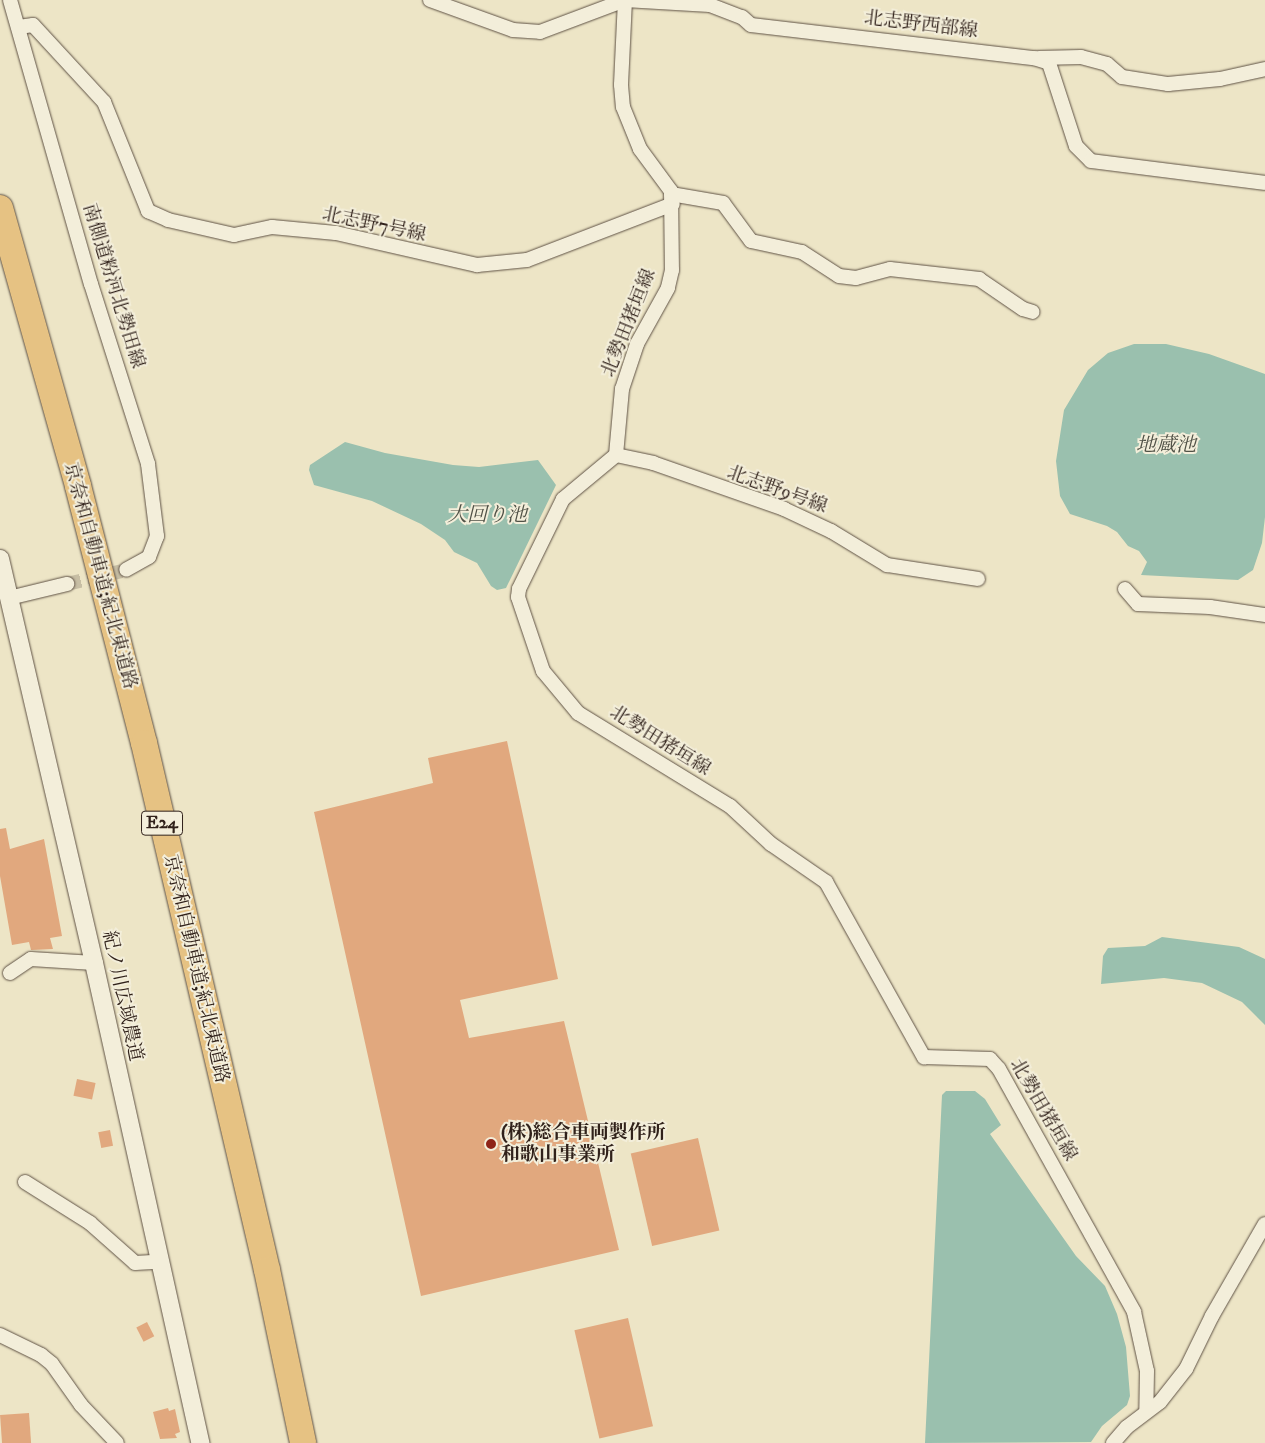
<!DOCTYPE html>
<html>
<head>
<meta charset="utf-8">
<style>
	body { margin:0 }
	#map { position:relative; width:1265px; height:1443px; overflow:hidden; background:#ede5c6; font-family:"IM FELL DW Pica","Noto Serif JP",serif }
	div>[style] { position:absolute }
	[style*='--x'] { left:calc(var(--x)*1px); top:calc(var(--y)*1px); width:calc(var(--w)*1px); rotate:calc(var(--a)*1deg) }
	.water>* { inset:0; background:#9ac0ae }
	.building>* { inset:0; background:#e1a87e; transform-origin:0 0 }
	.minor-tunnel>* { height:14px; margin-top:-7px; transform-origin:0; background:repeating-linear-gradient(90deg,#c7bea4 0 14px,transparent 0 21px) }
	.roads { filter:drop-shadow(0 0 1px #5f5245) drop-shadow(0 0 1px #5f5245) }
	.minor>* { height:14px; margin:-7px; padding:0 7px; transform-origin:7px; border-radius:7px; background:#f3eeda }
	.tertiary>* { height:18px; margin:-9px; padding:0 9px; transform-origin:9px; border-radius:9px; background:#f3eeda }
	.motorway>* { height:26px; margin:-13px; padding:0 13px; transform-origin:13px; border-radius:13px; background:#e6c283 }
	.dots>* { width:14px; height:14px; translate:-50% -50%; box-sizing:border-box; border:2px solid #f3eeda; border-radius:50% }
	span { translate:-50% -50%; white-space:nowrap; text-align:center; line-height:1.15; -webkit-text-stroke:4px #f3eeda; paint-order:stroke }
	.shield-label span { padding:1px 4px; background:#f3eeda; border:1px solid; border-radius:4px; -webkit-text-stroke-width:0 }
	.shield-label { font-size:18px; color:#30211a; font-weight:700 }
	.street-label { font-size:19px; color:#30211a }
	.poi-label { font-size:19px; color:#30211a; font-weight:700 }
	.left { translate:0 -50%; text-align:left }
	.water-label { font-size:20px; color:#505146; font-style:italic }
</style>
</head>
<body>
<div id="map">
	<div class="water">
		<div style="clip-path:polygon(1134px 344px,1166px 344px,1209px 354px,1265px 374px,1265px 517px,1262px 543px,1253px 570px,1238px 580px,1141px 575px,1147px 562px,1139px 551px,1128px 546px,1117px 532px,1107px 526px,1070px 514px,1060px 496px,1056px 461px,1064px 410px,1088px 370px,1108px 353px)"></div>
		<div style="clip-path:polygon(345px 442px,385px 453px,453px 465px,479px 467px,538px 460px,556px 485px,506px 588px,497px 590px,491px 586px,477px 563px,454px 552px,445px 540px,421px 524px,372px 501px,314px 485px,309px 470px,310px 465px)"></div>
		<div style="clip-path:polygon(1162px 937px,1239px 947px,1265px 959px,1265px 1025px,1242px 1002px,1202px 983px,1164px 978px,1101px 984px,1103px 956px,1108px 948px,1145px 946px)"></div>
		<div style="clip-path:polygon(946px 1091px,975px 1091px,985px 1099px,1001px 1125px,990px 1134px,1076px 1256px,1105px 1286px,1117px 1314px,1126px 1347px,1130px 1396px,1127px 1405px,1102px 1426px,1091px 1442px,925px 1443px,942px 1095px)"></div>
	</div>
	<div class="building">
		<div style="clip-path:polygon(507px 741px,558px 979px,460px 1000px,469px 1038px,564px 1021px,619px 1250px,421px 1296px,314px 812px,433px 783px,428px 758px)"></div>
		<div style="clip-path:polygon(6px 828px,10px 849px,44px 839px,62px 936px,50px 938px,53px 949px,31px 950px,29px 942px,12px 945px,0 876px,0 829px)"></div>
		<div style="left:77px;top:1079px;width:19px;height:17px;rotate:12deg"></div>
		<div style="left:110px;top:1130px;width:16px;height:12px;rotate:79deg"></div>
		<div style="left:698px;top:1138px;width:95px;height:69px;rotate:77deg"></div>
		<div style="left:628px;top:1318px;width:111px;height:55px;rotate:77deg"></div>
		<div style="left:147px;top:1322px;width:16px;height:12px;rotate:63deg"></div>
		<div style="clip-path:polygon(168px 1408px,169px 1411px,175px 1409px,180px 1432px,175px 1434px,177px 1438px,160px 1439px,153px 1412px)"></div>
		<div style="left:29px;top:1413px;width:30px;height:29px;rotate:86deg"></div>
	</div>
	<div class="minor-tunnel">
		<div style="--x:67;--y:584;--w:61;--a:-13.3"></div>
	</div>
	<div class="roads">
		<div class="minor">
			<div style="--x:10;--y:0;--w:295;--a:74.1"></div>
			<div style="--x:91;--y:284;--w:189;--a:72.4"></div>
			<div style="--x:148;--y:464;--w:73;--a:82.9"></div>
			<div style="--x:157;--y:536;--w:22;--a:111"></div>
			<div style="--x:149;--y:557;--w:26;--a:151"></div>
			<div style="--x:430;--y:0;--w:88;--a:19.9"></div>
			<div style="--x:513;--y:30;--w:27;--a:4"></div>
			<div style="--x:540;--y:32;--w:91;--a:-20.6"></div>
			<div style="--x:625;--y:0;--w:85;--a:3.4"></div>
			<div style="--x:710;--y:5;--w:34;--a:21"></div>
			<div style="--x:742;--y:17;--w:12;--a:42"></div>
			<div style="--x:751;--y:25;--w:285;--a:6.7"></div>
			<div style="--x:1034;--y:58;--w:16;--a:18"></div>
			<div style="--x:1049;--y:63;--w:87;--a:72"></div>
			<div style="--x:1076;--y:146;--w:21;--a:45"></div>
			<div style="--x:1091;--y:161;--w:175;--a:7.2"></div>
			<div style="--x:625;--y:0;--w:85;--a:92.7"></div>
			<div style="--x:621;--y:85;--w:22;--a:85"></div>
			<div style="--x:623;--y:107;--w:45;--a:68"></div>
			<div style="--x:640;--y:149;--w:52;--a:53.6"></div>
			<div style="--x:671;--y:191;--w:79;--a:89.3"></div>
			<div style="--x:672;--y:270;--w:18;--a:103"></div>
			<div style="--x:668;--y:288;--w:64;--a:119"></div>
			<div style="--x:637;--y:344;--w:47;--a:108.4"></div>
			<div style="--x:622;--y:389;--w:66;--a:95.2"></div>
			<div style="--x:616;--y:455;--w:69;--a:140.3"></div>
			<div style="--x:563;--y:499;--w:100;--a:116.1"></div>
			<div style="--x:519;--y:589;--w:8;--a:97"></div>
			<div style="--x:518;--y:597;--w:78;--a:71.3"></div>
			<div style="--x:543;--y:671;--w:55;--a:50.2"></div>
			<div style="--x:578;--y:713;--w:178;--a:31.5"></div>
			<div style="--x:730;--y:806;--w:56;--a:42.8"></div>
			<div style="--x:771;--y:844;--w:67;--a:34.6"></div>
			<div style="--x:826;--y:882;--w:201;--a:60.8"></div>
			<div style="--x:924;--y:1057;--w:66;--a:1.7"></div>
			<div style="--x:990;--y:1059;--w:13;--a:48"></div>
			<div style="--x:999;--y:1069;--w:278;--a:60.9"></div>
			<div style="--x:1134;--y:1312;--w:60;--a:77.6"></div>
			<div style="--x:1147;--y:1371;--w:39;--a:91"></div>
			<div style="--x:19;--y:27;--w:14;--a:-8"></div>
			<div style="--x:33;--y:25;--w:105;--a:47.3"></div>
			<div style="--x:104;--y:102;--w:118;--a:68"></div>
			<div style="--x:148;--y:211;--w:22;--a:24"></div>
			<div style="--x:168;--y:220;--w:68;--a:12.8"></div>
			<div style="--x:234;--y:235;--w:39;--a:-12"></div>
			<div style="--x:272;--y:227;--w:64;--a:5.4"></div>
			<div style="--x:336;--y:233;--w:145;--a:12.8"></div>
			<div style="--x:477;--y:265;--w:50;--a:-5.7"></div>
			<div style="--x:527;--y:260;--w:156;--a:-21"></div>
			<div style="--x:1039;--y:58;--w:42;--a:-1.4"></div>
			<div style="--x:1081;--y:57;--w:27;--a:15"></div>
			<div style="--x:1107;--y:64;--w:20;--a:41"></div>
			<div style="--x:1122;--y:77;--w:47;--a:8.7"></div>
			<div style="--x:1168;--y:84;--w:52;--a:-5.5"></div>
			<div style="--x:1220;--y:79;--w:46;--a:-12.5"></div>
			<div style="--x:671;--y:194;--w:53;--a:9.8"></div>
			<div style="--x:723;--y:203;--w:47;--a:53.6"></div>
			<div style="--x:751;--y:241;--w:52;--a:12.2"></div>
			<div style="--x:802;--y:252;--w:44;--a:33"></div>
			<div style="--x:839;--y:276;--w:17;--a:7"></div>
			<div style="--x:856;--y:278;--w:35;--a:-15"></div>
			<div style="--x:890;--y:269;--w:90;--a:6.4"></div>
			<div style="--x:979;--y:279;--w:53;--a:34.3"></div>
			<div style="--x:1023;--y:309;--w:10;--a:17"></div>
			<div style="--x:616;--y:455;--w:38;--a:12"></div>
			<div style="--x:653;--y:463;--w:139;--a:19.3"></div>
			<div style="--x:784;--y:509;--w:52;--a:25.1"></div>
			<div style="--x:831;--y:531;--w:66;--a:31.3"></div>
			<div style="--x:887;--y:565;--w:92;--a:8.7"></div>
			<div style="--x:1125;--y:589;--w:20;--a:49"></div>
			<div style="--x:1138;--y:604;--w:72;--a:2.4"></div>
			<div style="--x:1210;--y:607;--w:56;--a:8.3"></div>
			<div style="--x:9;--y:598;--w:60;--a:-13.6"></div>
			<div style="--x:10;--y:973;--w:25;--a:-34"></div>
			<div style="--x:31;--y:959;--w:63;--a:3.6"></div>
			<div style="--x:25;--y:1182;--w:77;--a:32.2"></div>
			<div style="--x:90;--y:1223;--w:60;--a:41.6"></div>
			<div style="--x:135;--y:1263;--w:22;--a:-3"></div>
			<div style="--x:0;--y:1335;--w:46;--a:26"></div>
			<div style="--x:41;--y:1355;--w:14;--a:39"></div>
			<div style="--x:52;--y:1364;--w:50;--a:54.7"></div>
			<div style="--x:81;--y:1405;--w:52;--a:46.5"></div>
			<div style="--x:1113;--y:1443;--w:21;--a:-49"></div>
			<div style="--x:1127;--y:1427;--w:41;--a:-37.1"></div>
			<div style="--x:1160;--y:1402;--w:42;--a:-51.8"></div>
			<div style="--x:1186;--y:1369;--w:59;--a:-63.9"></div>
			<div style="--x:1212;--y:1316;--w:106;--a:-60.1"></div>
		</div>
		<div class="tertiary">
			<div style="--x:0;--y:559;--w:415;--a:76.9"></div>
			<div style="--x:94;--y:963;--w:492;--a:77.5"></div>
		</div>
		<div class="motorway">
			<div style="--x:0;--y:208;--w:289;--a:74.3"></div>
			<div style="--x:78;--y:486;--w:265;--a:75.6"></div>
			<div style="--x:144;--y:743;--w:541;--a:76.86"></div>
			<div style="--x:267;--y:1270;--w:177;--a:78.2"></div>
		</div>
	</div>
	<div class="dots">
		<div style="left:491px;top:1144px;background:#8f2418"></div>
	</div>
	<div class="shield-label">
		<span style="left:162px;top:823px">E24</span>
	</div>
	<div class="street-label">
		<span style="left:921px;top:25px;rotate:7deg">北志野西部線</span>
		<span style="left:374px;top:225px;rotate:12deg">北志野7号線</span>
		<span style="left:113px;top:286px;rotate:73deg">南側道粉河北勢田線</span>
		<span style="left:629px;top:323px;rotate:-68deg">北勢田猪垣線</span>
		<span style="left:777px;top:490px;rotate:20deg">北志野9号線</span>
		<span style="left:100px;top:576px;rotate:75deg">京奈和自動車道;紀北東道路</span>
		<span style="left:660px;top:741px;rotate:32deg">北勢田猪垣線</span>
		<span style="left:196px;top:969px;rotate:77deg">京奈和自動車道;紀北東道路</span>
		<span style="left:122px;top:996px;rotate:78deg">紀ノ川広域農道</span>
		<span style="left:1043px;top:1110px;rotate:60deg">北勢田猪垣線</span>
	</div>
	<div class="poi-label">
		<span class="left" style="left:501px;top:1144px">(株)総合車両製作所<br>和歌山事業所</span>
	</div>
	<div class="water-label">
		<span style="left:1166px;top:445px">地蔵池</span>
		<span style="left:487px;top:515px">大回り池</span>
	</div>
</div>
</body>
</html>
